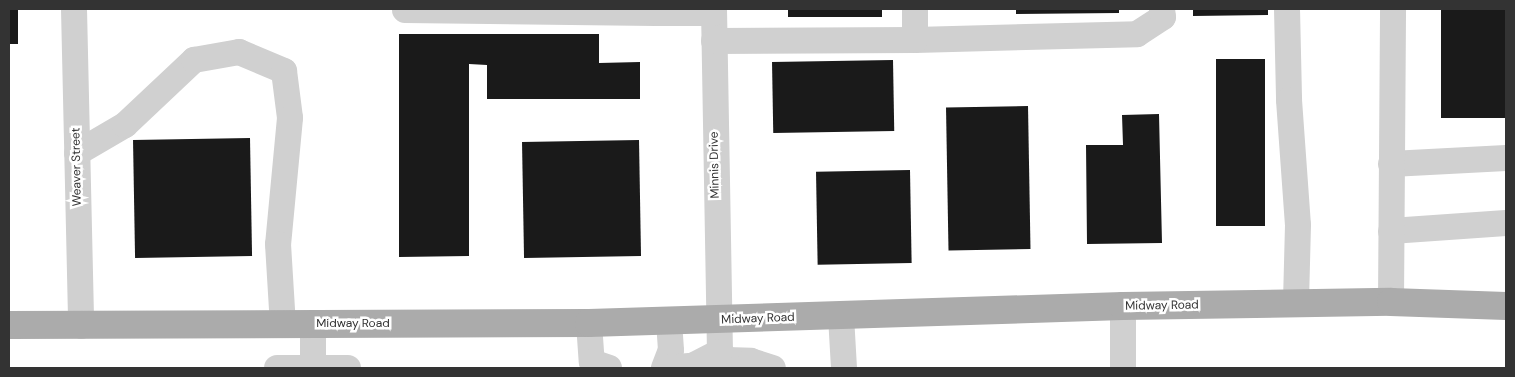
<!DOCTYPE html>
<html>
<head>
<meta charset="utf-8">
<style>
	body { margin:0 }
	#map { position:relative; width:1515px; height:377px; overflow:hidden; background:#fff; font-family:"DM Sans",sans-serif }
	div>[style] { position:absolute }
	[style*='--x'] { left:calc(var(--x)*1px); top:calc(var(--y)*1px); width:calc(var(--w)*1px); rotate:calc(var(--a)*1deg) }
	.building>* { inset:0; background:#1a1a1a; transform-origin:0 0 }
	.minor>* { height:26px; margin:-13px; padding:0 13px; transform-origin:13px; border-radius:13px; background:#d0d0d0 }
	.major>* { height:28px; margin:-14px; padding:0 14px; transform-origin:14px; border-radius:14px; background:#ababab }
	span { translate:-50% -50%; white-space:nowrap; text-align:center; line-height:1.15; -webkit-text-stroke:5px #fff; paint-order:stroke }
	.street-label { font-size:12px; color:#333 }
	.frame { position:absolute; inset:0; border:10px solid #333; pointer-events:none }
</style>
</head>
<body>
<div id="map">
	<div class="building">
		<div style="left:9px;top:9px;width:9px;height:35px"></div>
		<div style="left:788px;top:9px;width:94px;height:8px"></div>
		<div style="clip-path:polygon(1016px 9px,1119px 9px,1119px 13px,1016px 14px)"></div>
		<div style="clip-path:polygon(1193px 9px,1268px 9px,1268px 15px,1193px 16px)"></div>
		<div style="left:1441px;top:9px;width:65px;height:109px"></div>
		<div style="clip-path:polygon(399px 34px,599px 34px,599px 63px,640px 62px,640px 99px,487px 99px,487px 65px,469px 64px,469px 256px,399px 257px)"></div>
		<div style="left:1216px;top:59px;width:49px;height:167px"></div>
		<div style="left:893px;top:60px;width:71px;height:121px;rotate:89deg"></div>
		<div style="left:1028px;top:106px;width:143px;height:82px;rotate:89deg"></div>
		<div style="clip-path:polygon(1159px 114px,1162px 243px,1087px 244px,1086px 145px,1123px 145px,1122px 115px)"></div>
		<div style="left:250px;top:138px;width:118px;height:117px;rotate:89deg"></div>
		<div style="left:639px;top:140px;width:116px;height:117px;rotate:89deg"></div>
		<div style="left:910px;top:170px;width:93px;height:94px;rotate:89deg"></div>
	</div>
	<div class="minor">
		<div style="--x:74;--y:9;--w:317;--a:88.7"></div>
		<div style="--x:714;--y:9;--w:343;--a:89"></div>
		<div style="--x:720;--y:352;--w:11;--a:49"></div>
		<div style="--x:727;--y:360;--w:24;--a:2"></div>
		<div style="--x:751;--y:361;--w:23;--a:18"></div>
		<div style="--x:1287;--y:9;--w:91;--a:88.7"></div>
		<div style="--x:1289;--y:100;--w:125;--a:85.9"></div>
		<div style="--x:1298;--y:225;--w:78;--a:91.5"></div>
		<div style="--x:405;--y:10;--w:250;--a:0.7"></div>
		<div style="--x:655;--y:13;--w:4;--a:-90"></div>
		<div style="--x:655;--y:13;--w:59;--a:0"></div>
		<div style="--x:915;--y:40;--w:222;--a:-1.5"></div>
		<div style="--x:1137;--y:34;--w:31;--a:-33"></div>
		<div style="--x:1163;--y:17;--w:8;--a:-97"></div>
		<div style="--x:714;--y:41;--w:201;--a:-0.3"></div>
		<div style="--x:915;--y:40;--w:31;--a:-90"></div>
		<div style="--x:77;--y:153;--w:56;--a:-30.3"></div>
		<div style="--x:125;--y:125;--w:95;--a:-43.3"></div>
		<div style="--x:194;--y:60;--w:46;--a:-10.1"></div>
		<div style="--x:239;--y:52;--w:49;--a:22.9"></div>
		<div style="--x:284;--y:71;--w:47;--a:82.7"></div>
		<div style="--x:290;--y:118;--w:127;--a:95.4"></div>
		<div style="--x:278;--y:244;--w:81;--a:86.5"></div>
		<div style="--x:1391;--y:164;--w:115;--a:-3"></div>
		<div style="--x:1391;--y:231;--w:115;--a:-4"></div>
		<div style="--x:1391;--y:302;--w:293;--a:-89.6"></div>
		<div style="--x:841;--y:316;--w:52;--a:86.7"></div>
		<div style="--x:589;--y:323;--w:39;--a:86"></div>
		<div style="--x:592;--y:362;--w:18;--a:19"></div>
		<div style="--x:313;--y:324;--w:42;--a:90"></div>
		<div style="--x:277;--y:368;--w:71;--a:0"></div>
		<div style="--x:664;--y:368;--w:19;--a:-69"></div>
		<div style="--x:671;--y:350;--w:28;--a:-94"></div>
		<div style="--x:667;--y:368;--w:25;--a:-5"></div>
		<div style="--x:692;--y:366;--w:31;--a:-27"></div>
		<div style="--x:1123;--y:368;--w:62;--a:-90"></div>
	</div>
	<div class="major">
		<div style="--x:9;--y:325;--w:580;--a:-0.2"></div>
		<div style="--x:589;--y:323;--w:534;--a:-1.82"></div>
		<div style="--x:1123;--y:306;--w:268;--a:-0.9"></div>
		<div style="--x:1391;--y:302;--w:115;--a:2"></div>
	</div>
	<div class="street-label">
		<span style="left:715px;top:165px;rotate:-91deg">Minnis Drive</span>
		<span style="left:77px;top:167px;rotate:-91deg">Weaver Street</span>
		<span style="left:1162px;top:306px;rotate:-1deg">Midway Road</span>
		<span style="left:758px;top:319px;rotate:-2deg">Midway Road</span>
		<span style="left:353px;top:324px">Midway Road</span>
	</div>
	<div class="frame"></div>
</div>
</body>
</html>
